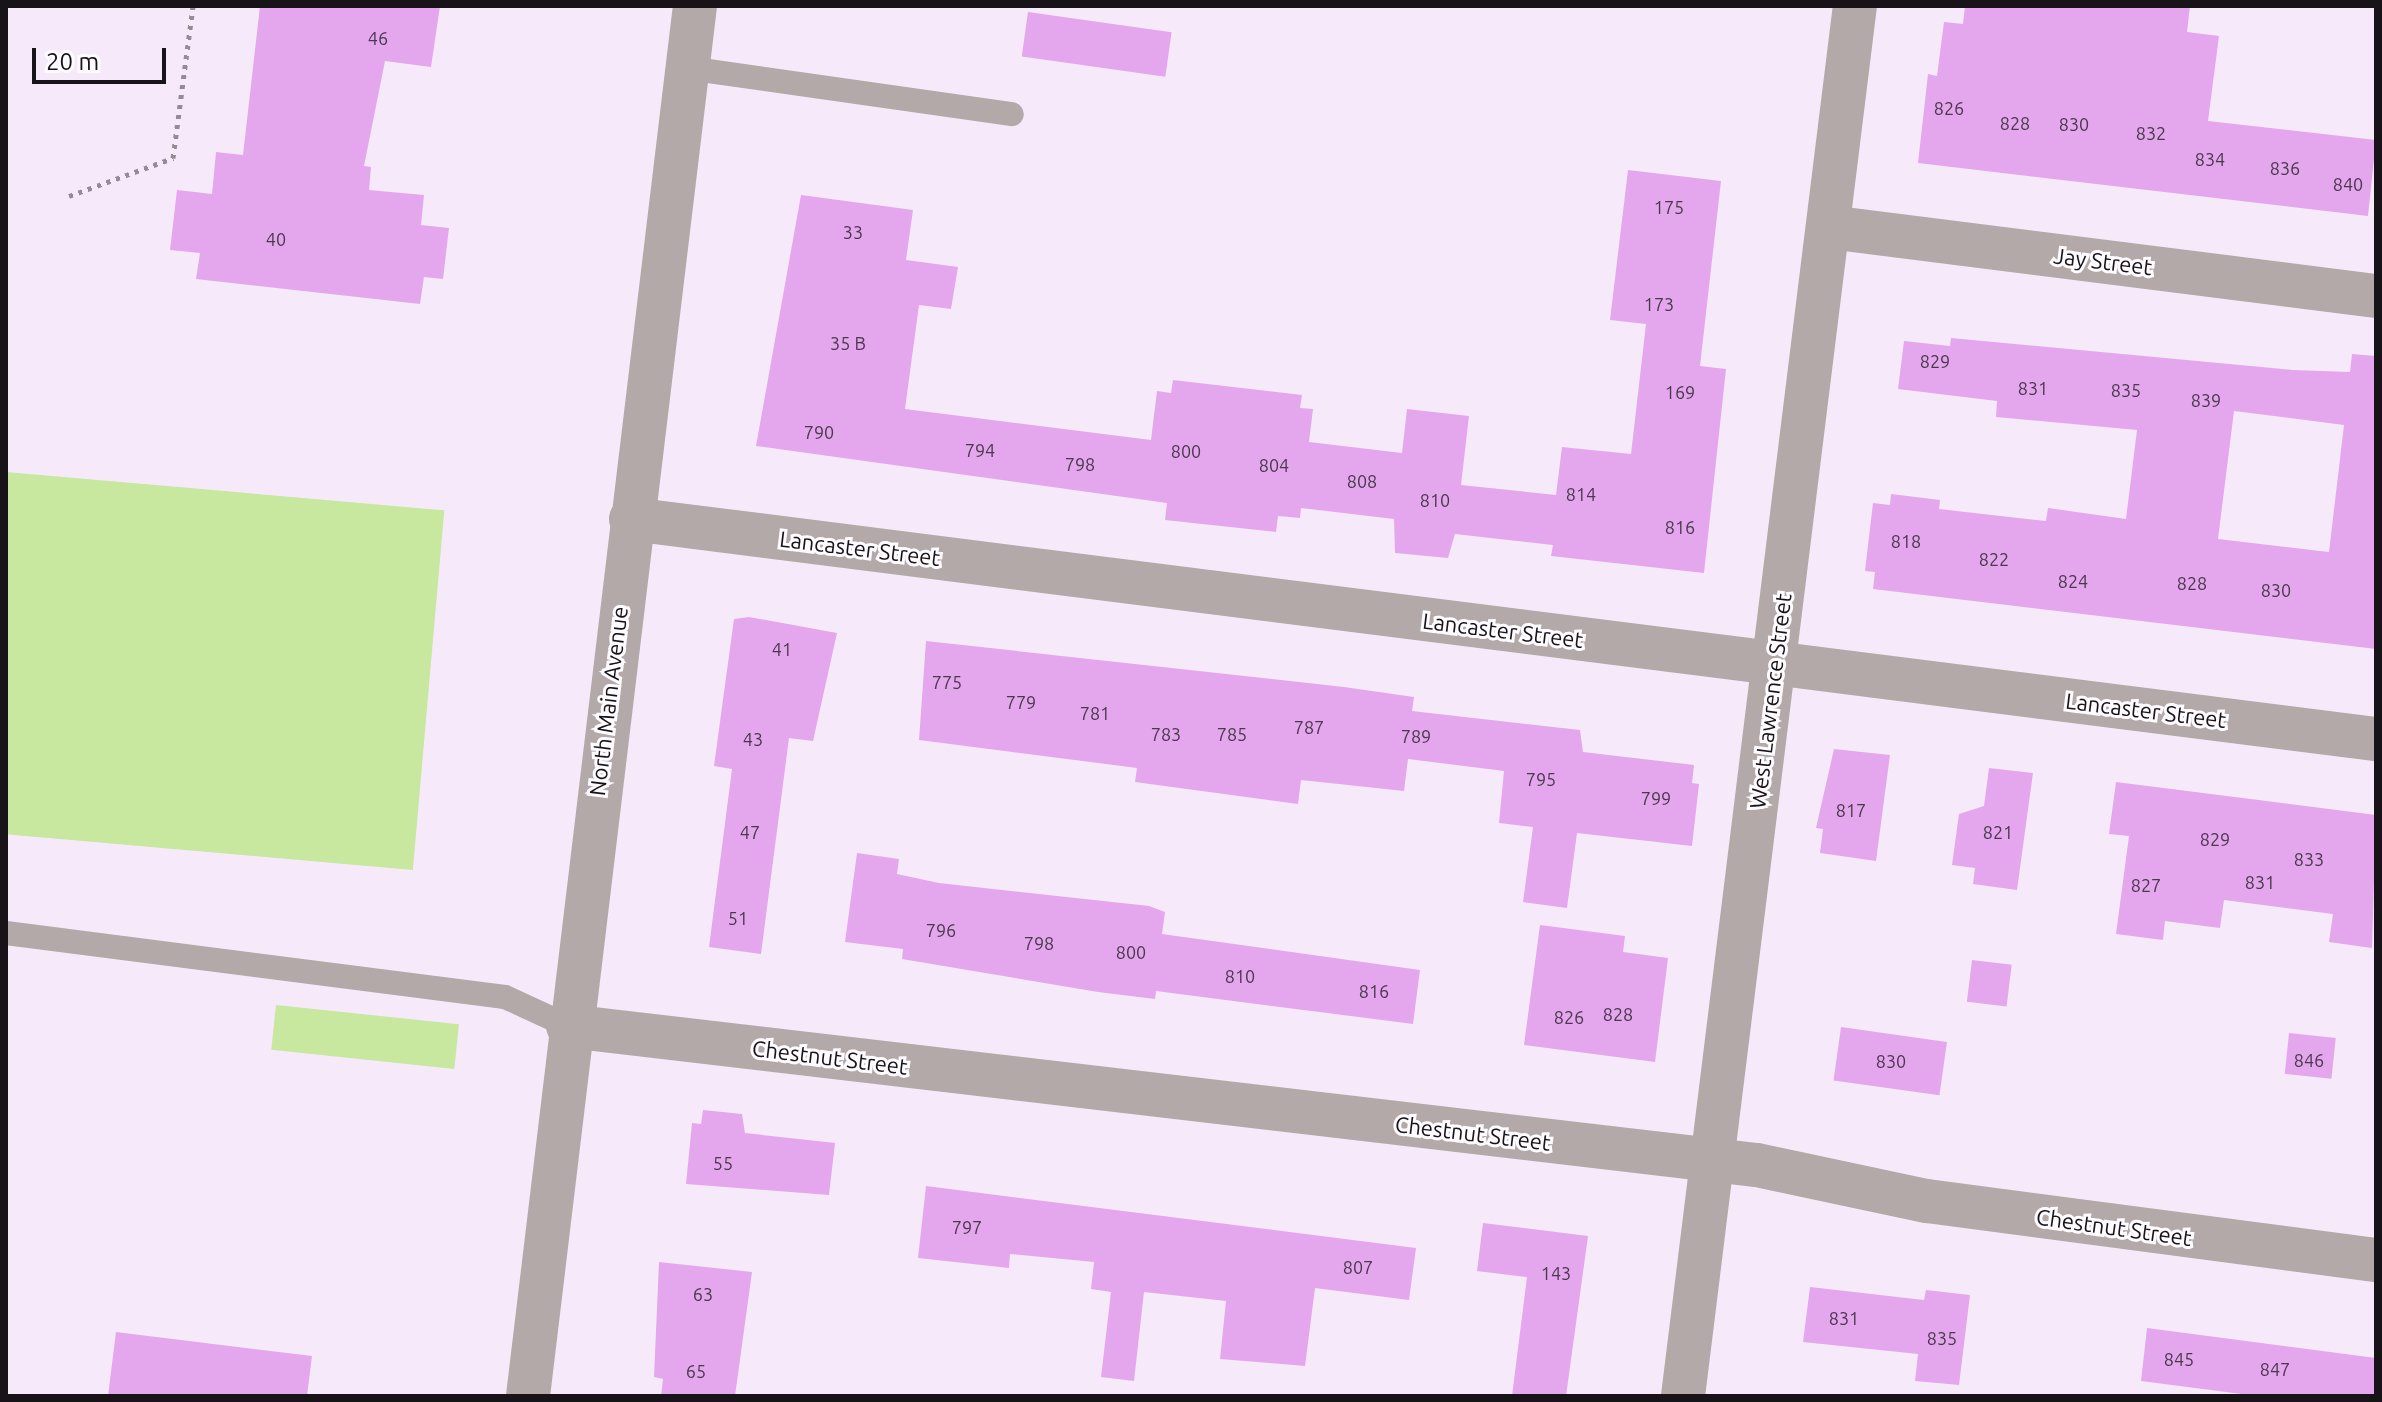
<!DOCTYPE html>
<html>
<head>
<meta charset="utf-8">
<style>
	body { margin:0 }
	#map { position:relative; width:2382px; height:1402px; overflow:hidden; background:#f6eafa; font-family:Ubuntu,sans-serif }
	div>[style] { position:absolute }
	[style*='--x'] { left:calc(var(--x)*1px); top:calc(var(--y)*1px); width:calc(var(--w)*1px); rotate:calc(var(--a)*1deg) }
	.green>* { inset:0; background:#c8e79f; transform-origin:0 0 }
	.building>* { inset:0; background:#e4a7ed; transform-origin:0 0 }
	.path>* { height:5px; margin-top:-2.5px; transform-origin:0; background:repeating-linear-gradient(90deg,#948b97 0 4px,transparent 0 10px) }
	.service>* { height:24px; margin:-12px; padding:0 12px; transform-origin:12px; border-radius:12px; background:#b2a9a8 }
	.minor>* { height:44px; margin:-22px; padding:0 22px; transform-origin:22px; border-radius:22px; background:#b2a9a8 }
	.tertiary>* { height:44px; margin:-22px; padding:0 22px; transform-origin:22px; border-radius:22px; background:#b2a9a8 }
	span { translate:-50% -50%; white-space:nowrap; text-align:center; line-height:1.15; -webkit-text-stroke:6px #fefbff; paint-order:stroke }
	.number-label { font-size:18px; color:#4a384d }
	.number-label span { -webkit-text-stroke-width:0 }
	.street-label { font-size:22px; color:#171318 }
	.frame { position:absolute; inset:0; border:8px solid #171318; pointer-events:none }
	.scale { position:absolute; left:32px; top:48px; width:134px; height:36px; box-sizing:border-box; border:4px solid #171318; border-top:0; padding-left:10px; font-size:24px; line-height:28px; white-space:nowrap; color:#171318; -webkit-text-stroke:6px #fefbff; paint-order:stroke }
</style>
</head>
<body>
<div id="map">
	<div class="green">
		<div style="left:6px;top:472px;width:440px;height:361px;rotate:5deg"></div>
		<div style="left:276px;top:1005px;width:184px;height:45px;rotate:6deg"></div>
	</div>
	<div class="building">
		<div style="clip-path:polygon(260px 6px,440px 6px,431px 67px,385px 61px,364px 166px,371px 167px,369px 190px,424px 195px,421px 225px,449px 228px,443px 279px,424px 277px,420px 304px,196px 279px,200px 253px,170px 250px,177px 190px,212px 194px,216px 152px,243px 155px)"></div>
		<div style="clip-path:polygon(1965px 6px,2190px 6px,2187px 32px,2219px 36px,2208px 121px,2376px 140px,2368px 216px,1918px 163px,1928px 74px,1937px 76px,1944px 22px,1963px 24px)"></div>
		<div style="left:1028px;top:12px;width:145px;height:45px;rotate:8deg"></div>
		<div style="clip-path:polygon(1628px 170px,1721px 181px,1700px 366px,1726px 369px,1704px 573px,1551px 556px,1553px 545px,1455px 534px,1448px 558px,1395px 553px,1394px 519px,1301px 508px,1300px 518px,1278px 516px,1276px 532px,1165px 520px,1167px 503px,756px 446px,801px 195px,913px 210px,906px 260px,958px 267px,951px 309px,919px 305px,905px 409px,1151px 440px,1157px 391px,1171px 393px,1173px 380px,1302px 395px,1300px 408px,1313px 409px,1309px 442px,1402px 453px,1407px 409px,1469px 416px,1461px 485px,1556px 495px,1562px 447px,1631px 454px,1646px 324px,1610px 320px)"></div>
		<div style="clip-path:polygon(evenodd,1951px 338px,2293px 370px,2350px 372px,2352px 354px,2376px 356px,2376px 649px,1873px 589px,1875px 572px,1865px 571px,1873px 503px,1890px 505px,1891px 494px,1940px 500px,1939px 509px,2046px 521px,2048px 508px,2126px 519px,2137px 430px,1996px 417px,1997px 401px,1898px 389px,1904px 341px,1950px 346px,1951px 338px,2234px 411px,2344px 425px,2329px 552px,2218px 539px,2234px 411px)"></div>
		<div style="clip-path:polygon(749px 617px,837px 633px,813px 741px,789px 738px,761px 954px,709px 947px,732px 769px,714px 766px,734px 619px)"></div>
		<div style="clip-path:polygon(926px 641px,1344px 687px,1414px 697px,1412px 711px,1580px 730px,1583px 752px,1694px 765px,1692px 783px,1699px 784px,1692px 846px,1577px 833px,1567px 908px,1523px 902px,1533px 827px,1499px 823px,1504px 771px,1408px 759px,1404px 791px,1301px 780px,1298px 804px,1135px 782px,1137px 768px,919px 740px)"></div>
		<div style="clip-path:polygon(1834px 749px,1890px 755px,1876px 861px,1820px 853px,1823px 829px,1816px 828px)"></div>
		<div style="clip-path:polygon(1989px 768px,2033px 773px,2017px 890px,1973px 884px,1975px 868px,1952px 865px,1959px 814px,1984px 806px)"></div>
		<div style="clip-path:polygon(2116px 782px,2376px 815px,2372px 948px,2329px 942px,2333px 914px,2224px 900px,2220px 928px,2165px 921px,2163px 940px,2116px 934px,2129px 836px,2109px 834px)"></div>
		<div style="clip-path:polygon(857px 853px,899px 859px,897px 874px,939px 883px,1149px 906px,1165px 912px,1162px 934px,1420px 970px,1413px 1024px,1156px 991px,1155px 999px,1098px 992px,902px 959px,903px 949px,845px 942px)"></div>
		<div style="clip-path:polygon(1540px 925px,1625px 936px,1623px 952px,1668px 958px,1655px 1062px,1524px 1045px)"></div>
		<div style="left:1972px;top:960px;width:40px;height:42px;rotate:7deg"></div>
		<div style="left:1841px;top:1027px;width:107px;height:54px;rotate:8deg"></div>
		<div style="left:2289px;top:1033px;width:47px;height:41px;rotate:6deg"></div>
		<div style="clip-path:polygon(703px 1110px,742px 1114px,745px 1133px,835px 1143px,829px 1195px,686px 1184px,692px 1123px,701px 1124px)"></div>
		<div style="clip-path:polygon(926px 1186px,1416px 1248px,1409px 1300px,1315px 1288px,1305px 1366px,1220px 1359px,1226px 1301px,1144px 1292px,1134px 1381px,1101px 1377px,1111px 1292px,1091px 1289px,1094px 1262px,1010px 1254px,1009px 1268px,918px 1258px)"></div>
		<div style="clip-path:polygon(1483px 1223px,1588px 1236px,1566px 1396px,1512px 1396px,1527px 1277px,1477px 1271px)"></div>
		<div style="clip-path:polygon(659px 1262px,752px 1272px,735px 1396px,661px 1396px,663px 1379px,654px 1377px)"></div>
		<div style="clip-path:polygon(1810px 1287px,1924px 1300px,1926px 1290px,1970px 1295px,1959px 1385px,1915px 1381px,1918px 1354px,1803px 1342px)"></div>
		<div style="clip-path:polygon(2147px 1328px,2376px 1358px,2376px 1396px,2257px 1396px,2141px 1381px)"></div>
		<div style="clip-path:polygon(116px 1332px,312px 1356px,307px 1396px,108px 1396px)"></div>
	</div>
	<div class="path">
		<div style="--x:69;--y:196;--w:111;--a:-20.1"></div>
		<div style="--x:173;--y:158;--w:153;--a:-82.5"></div>
	</div>
	<div class="service">
		<div style="--x:687;--y:68;--w:328;--a:8.1"></div>
		<div style="--x:6;--y:933;--w:503;--a:7.31"></div>
		<div style="--x:505;--y:997;--w:69;--a:24.7"></div>
	</div>
	<div class="minor">
		<div style="--x:1829;--y:227;--w:551;--a:7.19"></div>
		<div style="--x:631;--y:519;--w:1759;--a:7.19"></div>
		<div style="--x:568;--y:1026;--w:1197;--a:6.67"></div>
		<div style="--x:1757;--y:1165;--w:174;--a:12"></div>
		<div style="--x:1927;--y:1201;--w:453;--a:7.5"></div>
		<div style="--x:1683;--y:1396;--w:1401;--a:-82.95"></div>
	</div>
	<div class="tertiary">
		<div style="--x:528;--y:1396;--w:1400;--a:-83.15"></div>
	</div>
	<div class="number-label">
		<span style="left:378px;top:38px">46</span>
		<span style="left:1949px;top:108px">826</span>
		<span style="left:2015px;top:123px">828</span>
		<span style="left:2074px;top:124px">830</span>
		<span style="left:2151px;top:133px">832</span>
		<span style="left:2210px;top:159px">834</span>
		<span style="left:2285px;top:168px">836</span>
		<span style="left:2348px;top:184px">840</span>
		<span style="left:1669px;top:207px">175</span>
		<span style="left:853px;top:232px">33</span>
		<span style="left:276px;top:239px">40</span>
		<span style="left:1659px;top:304px">173</span>
		<span style="left:848px;top:343px">35 B</span>
		<span style="left:1935px;top:361px">829</span>
		<span style="left:2033px;top:388px">831</span>
		<span style="left:2126px;top:390px">835</span>
		<span style="left:1680px;top:392px">169</span>
		<span style="left:2206px;top:400px">839</span>
		<span style="left:819px;top:432px">790</span>
		<span style="left:980px;top:450px">794</span>
		<span style="left:1186px;top:451px">800</span>
		<span style="left:1080px;top:464px">798</span>
		<span style="left:1274px;top:465px">804</span>
		<span style="left:1362px;top:481px">808</span>
		<span style="left:1581px;top:494px">814</span>
		<span style="left:1435px;top:500px">810</span>
		<span style="left:1680px;top:527px">816</span>
		<span style="left:1906px;top:541px">818</span>
		<span style="left:1994px;top:559px">822</span>
		<span style="left:2073px;top:581px">824</span>
		<span style="left:2192px;top:583px">828</span>
		<span style="left:2276px;top:590px">830</span>
		<span style="left:782px;top:649px">41</span>
		<span style="left:947px;top:682px">775</span>
		<span style="left:1021px;top:702px">779</span>
		<span style="left:1095px;top:713px">781</span>
		<span style="left:1309px;top:727px">787</span>
		<span style="left:1166px;top:734px">783</span>
		<span style="left:1232px;top:734px">785</span>
		<span style="left:1416px;top:736px">789</span>
		<span style="left:753px;top:739px">43</span>
		<span style="left:1541px;top:779px">795</span>
		<span style="left:1656px;top:798px">799</span>
		<span style="left:1851px;top:810px">817</span>
		<span style="left:750px;top:832px">47</span>
		<span style="left:1998px;top:832px">821</span>
		<span style="left:2215px;top:839px">829</span>
		<span style="left:2309px;top:859px">833</span>
		<span style="left:2260px;top:882px">831</span>
		<span style="left:2146px;top:885px">827</span>
		<span style="left:738px;top:918px">51</span>
		<span style="left:941px;top:930px">796</span>
		<span style="left:1039px;top:943px">798</span>
		<span style="left:1131px;top:952px">800</span>
		<span style="left:1240px;top:976px">810</span>
		<span style="left:1374px;top:991px">816</span>
		<span style="left:1618px;top:1014px">828</span>
		<span style="left:1569px;top:1017px">826</span>
		<span style="left:2309px;top:1060px">846</span>
		<span style="left:1891px;top:1061px">830</span>
		<span style="left:723px;top:1163px">55</span>
		<span style="left:967px;top:1227px">797</span>
		<span style="left:1358px;top:1267px">807</span>
		<span style="left:1556px;top:1273px">143</span>
		<span style="left:703px;top:1294px">63</span>
		<span style="left:1844px;top:1318px">831</span>
		<span style="left:1942px;top:1338px">835</span>
		<span style="left:2179px;top:1359px">845</span>
		<span style="left:2275px;top:1369px">847</span>
		<span style="left:696px;top:1371px">65</span>
	</div>
	<div class="street-label">
		<span style="left:2103px;top:261px;rotate:7deg">Jay Street</span>
		<span style="left:860px;top:548px;rotate:7deg">Lancaster Street</span>
		<span style="left:1503px;top:630px;rotate:7deg">Lancaster Street</span>
		<span style="left:608px;top:701px;rotate:-83deg">North Main Avenue</span>
		<span style="left:1770px;top:701px;rotate:-83deg">West Lawrence Street</span>
		<span style="left:2146px;top:710px;rotate:7deg">Lancaster Street</span>
		<span style="left:830px;top:1057px;rotate:7deg">Chestnut Street</span>
		<span style="left:1473px;top:1133px;rotate:7deg">Chestnut Street</span>
		<span style="left:2114px;top:1227px;rotate:8deg">Chestnut Street</span>
	</div>
	<div class="frame"></div>
	<div class="scale">20 m</div>
</div>
</body>
</html>
